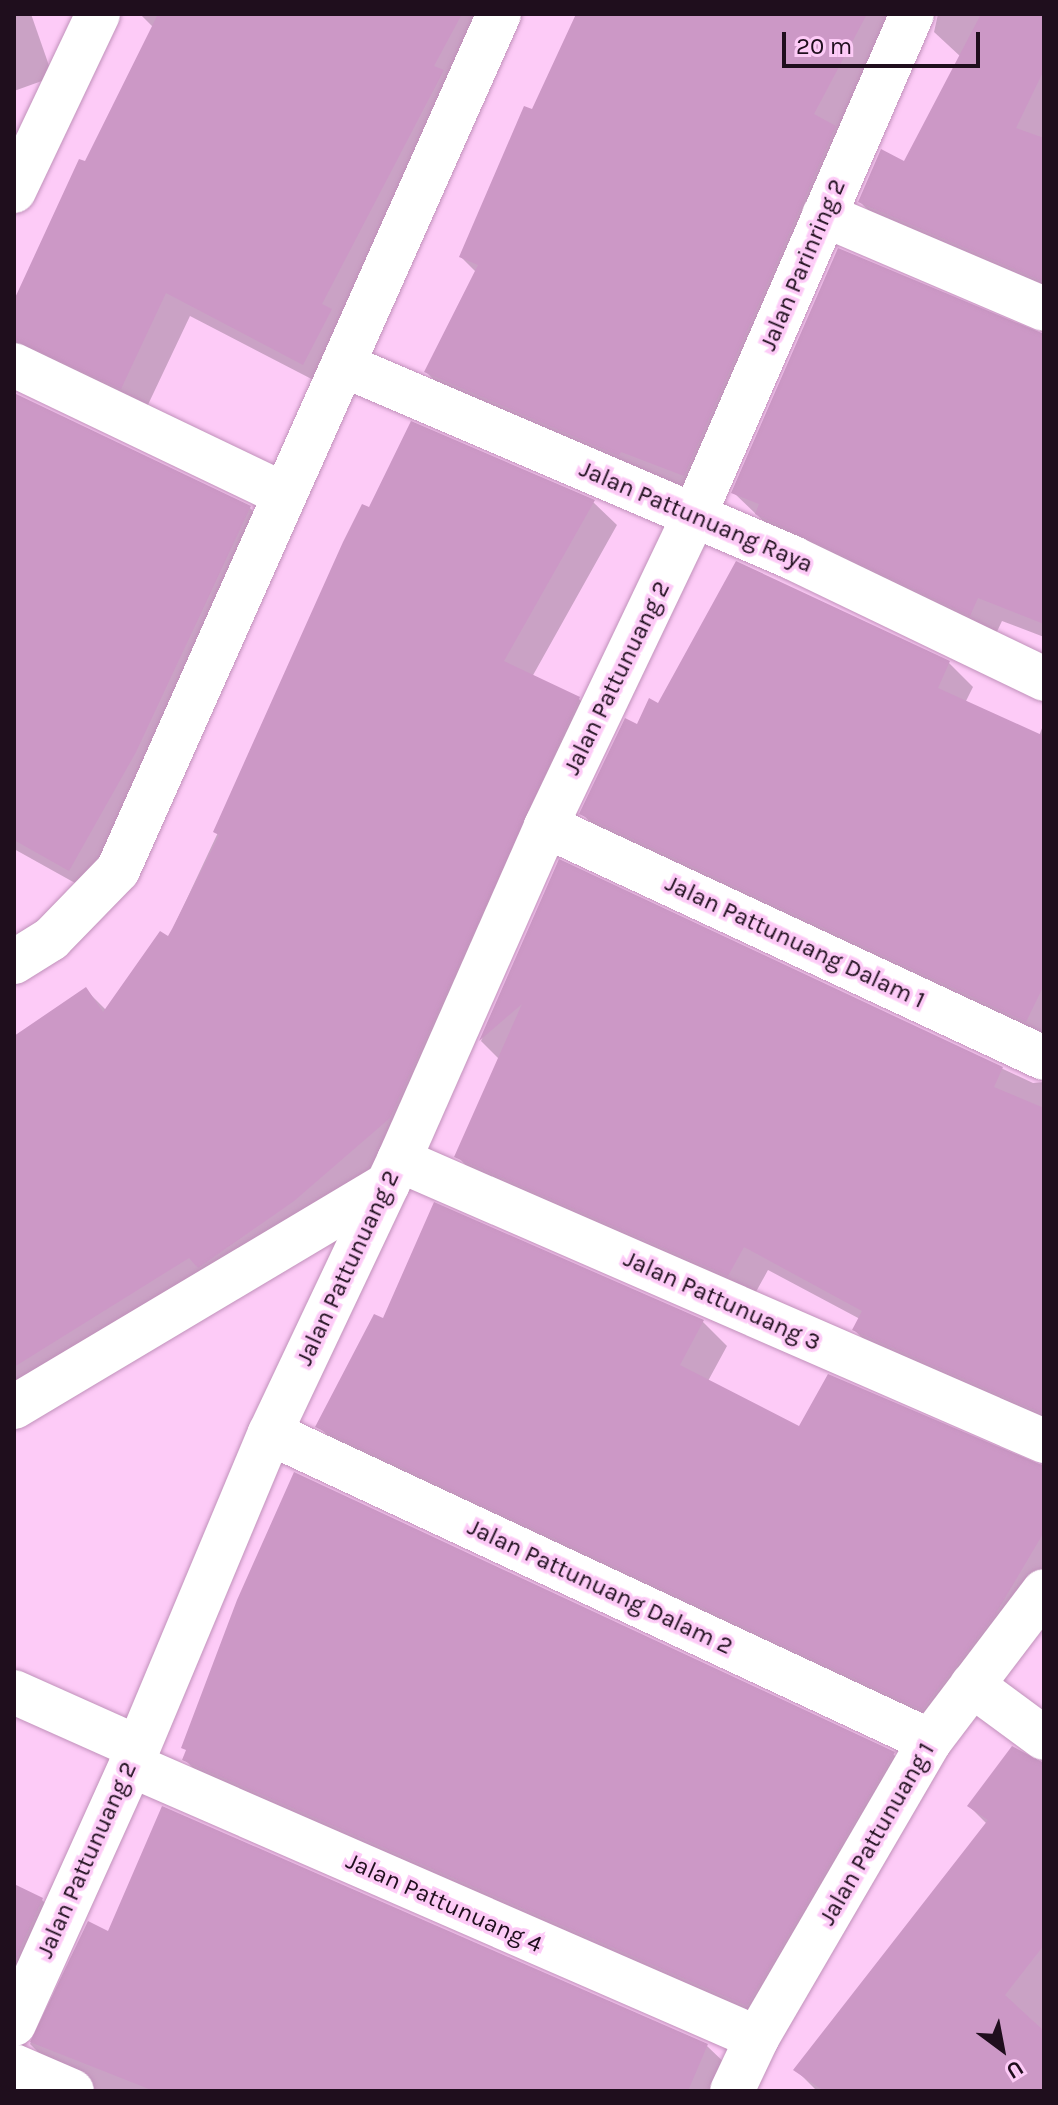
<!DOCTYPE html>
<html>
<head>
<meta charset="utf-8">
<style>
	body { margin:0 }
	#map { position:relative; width:1058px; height:2105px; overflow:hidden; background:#fdcbf7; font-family:Karla,sans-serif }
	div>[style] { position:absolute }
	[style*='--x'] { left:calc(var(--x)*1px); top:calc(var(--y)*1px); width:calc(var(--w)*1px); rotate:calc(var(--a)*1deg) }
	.shadow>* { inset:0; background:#0003 }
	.building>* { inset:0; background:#cc98c6 }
	.roads { filter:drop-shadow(0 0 2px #c091ba) drop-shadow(0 0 2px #c091ba) }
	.minor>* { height:44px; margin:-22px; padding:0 22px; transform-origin:22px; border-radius:22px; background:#fff }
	span { translate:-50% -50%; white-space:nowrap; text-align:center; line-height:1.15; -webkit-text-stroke:7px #fdcbf7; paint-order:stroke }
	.street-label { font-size:24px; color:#1f0e1d }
	.frame { position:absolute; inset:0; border:16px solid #1f0e1d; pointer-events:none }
	.north { position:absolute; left:962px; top:2009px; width:80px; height:80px; -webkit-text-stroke:6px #fdcbf7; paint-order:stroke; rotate:148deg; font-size:22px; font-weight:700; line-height:32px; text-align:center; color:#1f0e1d }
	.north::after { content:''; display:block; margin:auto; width:28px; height:36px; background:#1f0e1d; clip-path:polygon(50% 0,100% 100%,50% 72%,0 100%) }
	.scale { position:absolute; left:782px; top:32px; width:198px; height:36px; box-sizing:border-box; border:4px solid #1f0e1d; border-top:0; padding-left:10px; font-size:24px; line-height:28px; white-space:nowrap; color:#1f0e1d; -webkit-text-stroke:6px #fdcbf7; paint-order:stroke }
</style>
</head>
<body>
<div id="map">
	<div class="shadow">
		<div style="clip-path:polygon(14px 14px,31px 14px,53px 77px,14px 91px)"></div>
		<div style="clip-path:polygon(140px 14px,495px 14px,327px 387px,190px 316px,145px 411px,14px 348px,14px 303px,154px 28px)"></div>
		<div style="clip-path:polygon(579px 14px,930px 14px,708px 498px,450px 396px,426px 372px,476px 272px,461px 257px)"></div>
		<div style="clip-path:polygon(938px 14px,1044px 14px,1044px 294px,884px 226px,860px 202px,905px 164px,961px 57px,934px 32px)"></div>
		<div style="clip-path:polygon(1044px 333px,1044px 637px,1002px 621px,994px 638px,781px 538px,734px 493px)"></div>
		<div style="clip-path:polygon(14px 395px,250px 508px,274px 532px,93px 893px,14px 849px)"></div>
		<div style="clip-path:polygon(593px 502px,617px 525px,532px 677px,579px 699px,602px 722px,414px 1142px,14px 1409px,14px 1039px,86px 990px,107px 1011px,168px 939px,370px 509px)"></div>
		<div style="clip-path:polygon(949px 663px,973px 687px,965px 703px,1039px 736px,1044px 723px,1044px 1042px,606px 837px,582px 814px,638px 727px,659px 705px)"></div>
		<div style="clip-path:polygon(560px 862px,1033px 1083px,1044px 1082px,1044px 1426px,878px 1353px,854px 1330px,860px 1319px,768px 1270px,752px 1299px,480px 1180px,457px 1156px,499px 1059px,481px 1041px)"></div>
		<div style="clip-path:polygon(435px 1205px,703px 1322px,727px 1346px,708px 1381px,800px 1429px,1044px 1465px,1044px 1595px,947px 1732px,342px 1450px,318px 1426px,384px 1321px)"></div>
		<div style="clip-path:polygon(893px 1754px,917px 1778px,771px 2029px,208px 1783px,184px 1759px)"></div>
		<div style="clip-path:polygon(1044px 1763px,1044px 2091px,817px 2091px,796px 2070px,987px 1824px,969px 1806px)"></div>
		<div style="clip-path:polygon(14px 1887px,42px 1900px,65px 1923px,14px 2036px)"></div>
		<div style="clip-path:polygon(89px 1923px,109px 1933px,707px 2046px,730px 2068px,720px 2091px,96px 2091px,53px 2067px,30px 2044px)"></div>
	</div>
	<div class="building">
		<div style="clip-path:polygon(158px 14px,462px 14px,434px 66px,444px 70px,322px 304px,332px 309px,303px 365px,166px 293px,121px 389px,14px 340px,14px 300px,79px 159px,85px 161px)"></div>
		<div style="clip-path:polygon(576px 14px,867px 14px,814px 114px,836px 126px,684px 476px,621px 452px,619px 456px,424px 372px,478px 265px,459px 257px,524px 106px,532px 109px)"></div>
		<div style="clip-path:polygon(981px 14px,1044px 14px,1044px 70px,1016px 128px,1044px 138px,1044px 282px,858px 202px,881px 149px,904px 161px)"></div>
		<div style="clip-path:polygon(838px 248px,1044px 334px,1044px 624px,978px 598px,970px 616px,755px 514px,759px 504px,731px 493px)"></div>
		<div style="clip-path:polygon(14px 393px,251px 506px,136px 752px,69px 871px,14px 840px)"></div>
		<div style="clip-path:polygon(411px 421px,595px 500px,504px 661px,580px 697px,390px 1118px,294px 1201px,198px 1268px,189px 1258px,14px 1367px,14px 1036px,86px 987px,103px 1012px,160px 931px,168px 936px,172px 929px,219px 835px,213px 832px,343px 542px,362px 504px,369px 507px)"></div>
		<div style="clip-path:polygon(736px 561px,950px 661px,938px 688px,1044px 736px,1044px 985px,1026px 1022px,579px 814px,625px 718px,637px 724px,649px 698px,658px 703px)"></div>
		<div style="clip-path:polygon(559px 859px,1003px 1067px,994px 1087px,1044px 1108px,1044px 1414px,852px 1330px,862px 1311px,744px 1247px,728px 1276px,454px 1157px,522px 1004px,479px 1041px)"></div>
		<div style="clip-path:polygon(434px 1202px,704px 1320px,680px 1365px,799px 1426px,828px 1374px,1044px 1466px,1044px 1532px,995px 1615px,922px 1710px,315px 1427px,374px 1314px,383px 1318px)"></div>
		<div style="clip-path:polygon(294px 1472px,895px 1752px,747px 2006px,182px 1760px,186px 1750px,181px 1748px,237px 1600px)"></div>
		<div style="clip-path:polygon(1012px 1746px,1044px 1763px,1044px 1945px,1005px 1995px,1044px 2031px,1044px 2091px,824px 2091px,793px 2070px,988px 1820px,967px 1806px)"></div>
		<div style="clip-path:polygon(162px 1806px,708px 2044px,688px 2091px,154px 2091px,30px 2042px,88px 1921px,108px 1931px)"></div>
		<div style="clip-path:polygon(14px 1884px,43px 1898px,14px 1963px)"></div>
	</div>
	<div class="roads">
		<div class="minor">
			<div style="--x:14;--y:191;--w:196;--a:-64.6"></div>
			<div style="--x:824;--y:215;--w:239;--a:23.1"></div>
			<div style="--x:14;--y:365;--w:298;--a:25.6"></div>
			<div style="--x:343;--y:365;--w:490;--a:23.2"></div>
			<div style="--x:793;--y:558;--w:279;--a:25.7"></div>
			<div style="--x:546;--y:826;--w:549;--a:24.98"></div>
			<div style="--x:14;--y:962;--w:44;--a:-31.9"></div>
			<div style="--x:51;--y:939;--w:96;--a:-45.8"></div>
			<div style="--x:118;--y:870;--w:937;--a:-66.01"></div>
			<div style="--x:399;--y:1160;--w:704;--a:23.54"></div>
			<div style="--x:14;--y:1407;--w:435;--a:-30.8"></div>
			<div style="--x:270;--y:1433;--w:728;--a:25.02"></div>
			<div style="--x:972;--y:1685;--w:89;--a:36.4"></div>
			<div style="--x:14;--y:1692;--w:133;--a:24.1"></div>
			<div style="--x:131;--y:1765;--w:683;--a:23.56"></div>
			<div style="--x:14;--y:2024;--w:284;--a:-65.7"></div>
			<div style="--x:131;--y:1765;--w:360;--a:-67.3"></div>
			<div style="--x:270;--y:1433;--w:302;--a:-64.7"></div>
			<div style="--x:399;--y:1160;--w:365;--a:-66.2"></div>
			<div style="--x:546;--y:826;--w:344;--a:-64.5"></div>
			<div style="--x:694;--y:516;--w:547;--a:-66.53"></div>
			<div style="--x:14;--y:2066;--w:63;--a:23.3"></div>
			<div style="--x:732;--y:2091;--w:59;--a:-64.7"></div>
			<div style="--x:757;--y:2038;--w:344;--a:-59.8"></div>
			<div style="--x:930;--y:1741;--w:188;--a:-52.8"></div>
		</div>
	</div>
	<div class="street-label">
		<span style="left:803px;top:265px;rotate:-67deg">Jalan Parinring 2</span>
		<span style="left:696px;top:517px;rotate:23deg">Jalan Pattunuang Raya</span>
		<span style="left:617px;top:678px;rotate:-64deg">Jalan Pattunuang 2</span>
		<span style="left:795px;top:942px;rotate:25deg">Jalan Pattunuang Dalam 1</span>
		<span style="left:348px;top:1268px;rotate:-65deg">Jalan Pattunuang 2</span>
		<span style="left:722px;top:1301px;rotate:24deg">Jalan Pattunuang 3</span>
		<span style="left:600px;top:1587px;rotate:25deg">Jalan Pattunuang Dalam 2</span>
		<span style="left:877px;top:1834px;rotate:-60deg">Jalan Pattunuang 1</span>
		<span style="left:87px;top:1860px;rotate:-66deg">Jalan Pattunuang 2</span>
		<span style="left:444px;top:1903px;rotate:24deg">Jalan Pattunuang 4</span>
	</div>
	<div class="frame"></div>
	<div class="north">U</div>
	<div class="scale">20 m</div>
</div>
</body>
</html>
